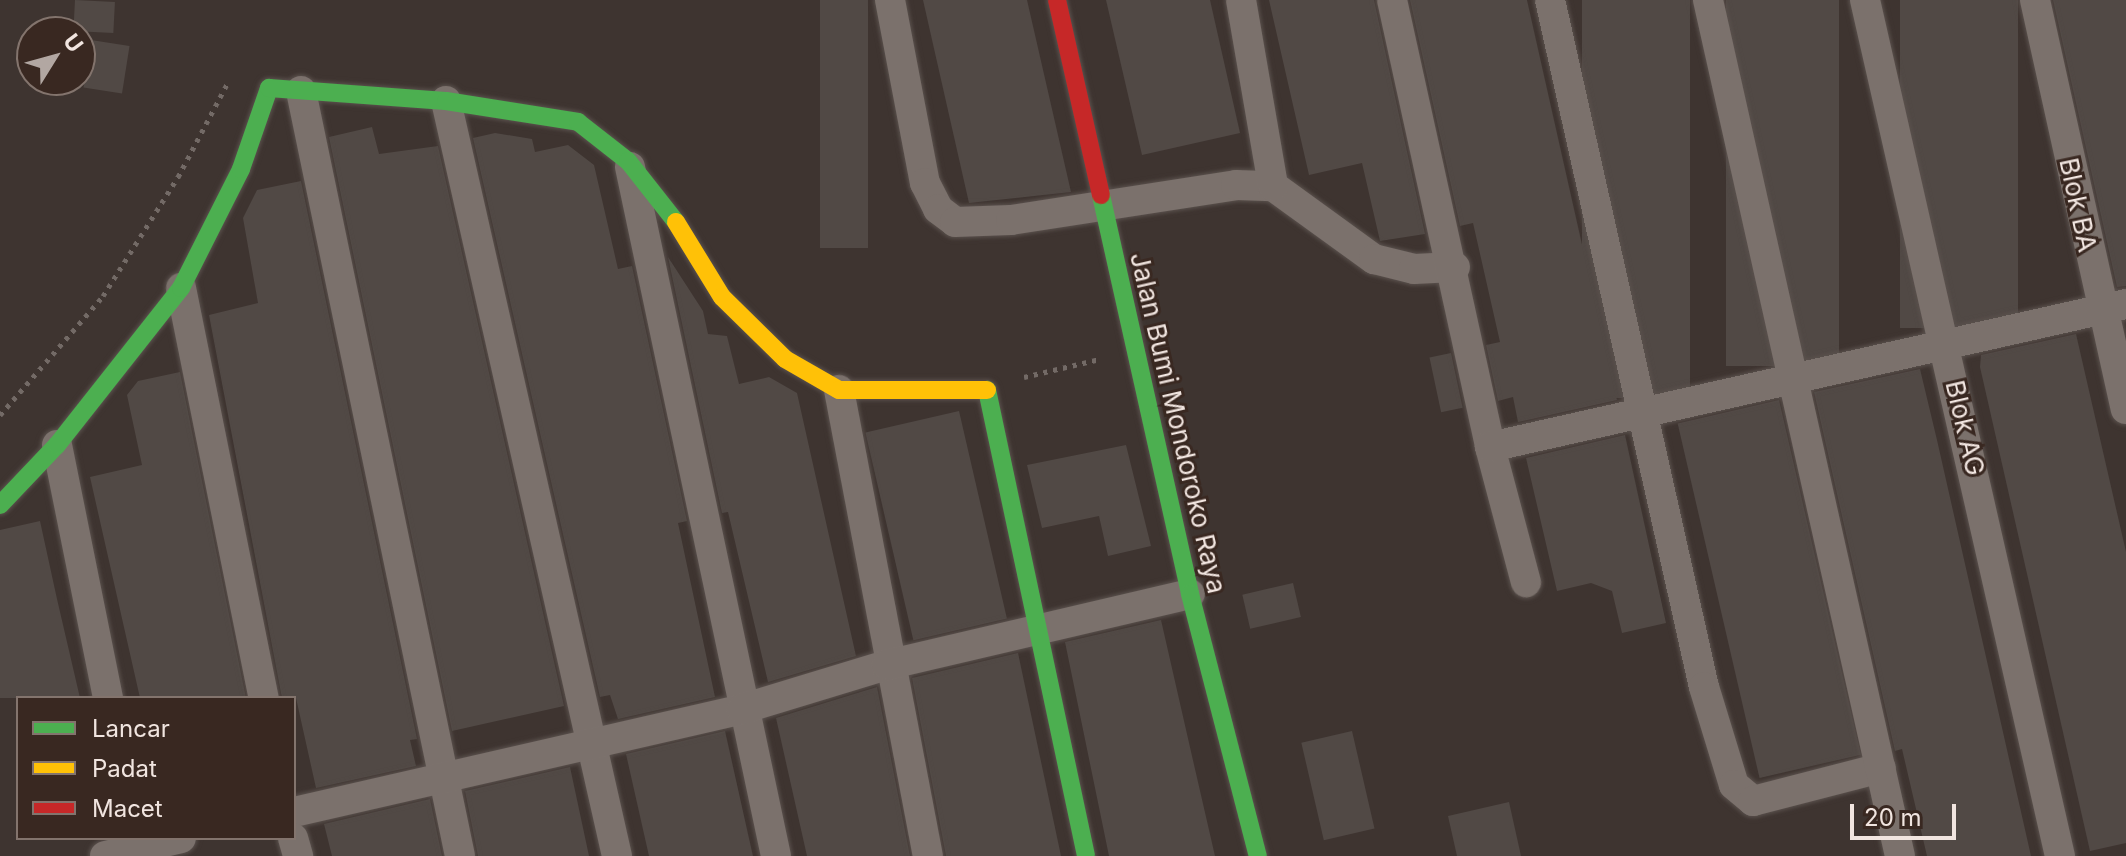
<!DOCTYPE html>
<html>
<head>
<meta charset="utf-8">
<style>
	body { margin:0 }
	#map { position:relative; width:2126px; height:856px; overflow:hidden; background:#3e3430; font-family:Inter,sans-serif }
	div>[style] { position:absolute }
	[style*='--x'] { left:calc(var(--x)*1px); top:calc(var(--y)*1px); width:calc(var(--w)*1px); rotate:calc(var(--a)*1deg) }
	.building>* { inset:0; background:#514945; transform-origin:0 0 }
	.path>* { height:5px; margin-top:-2.5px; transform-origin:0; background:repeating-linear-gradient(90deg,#736a66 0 4px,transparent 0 10px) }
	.roads { filter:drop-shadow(0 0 2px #5a514d) drop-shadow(0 0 2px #5a514d) }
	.street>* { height:30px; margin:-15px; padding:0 15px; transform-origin:15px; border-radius:15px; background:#7b716c }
	.fast>* { height:18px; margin:-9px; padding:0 9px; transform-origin:9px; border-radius:9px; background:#4caf50 }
	.slow>* { height:18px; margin:-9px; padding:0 9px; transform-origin:9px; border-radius:9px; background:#ffc107 }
	.jam>* { height:18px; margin:-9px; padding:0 9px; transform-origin:9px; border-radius:9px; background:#c62828 }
	span { translate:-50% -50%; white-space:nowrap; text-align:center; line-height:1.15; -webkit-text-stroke:6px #392821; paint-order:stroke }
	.street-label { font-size:26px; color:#f1e5e0 }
	.legend { position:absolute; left:16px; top:696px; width:280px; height:144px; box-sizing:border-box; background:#392821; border:2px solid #83746d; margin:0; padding:10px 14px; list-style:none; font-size:24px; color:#f1e5e0 }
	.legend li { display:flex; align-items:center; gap:16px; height:40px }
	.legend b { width:40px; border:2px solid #83746d }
	.north { position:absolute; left:16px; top:16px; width:80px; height:80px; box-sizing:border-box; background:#392821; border:2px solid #83746d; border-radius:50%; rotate:53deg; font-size:22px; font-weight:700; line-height:32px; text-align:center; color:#f1e5e0 }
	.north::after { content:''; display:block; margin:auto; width:28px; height:36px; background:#b2a7a2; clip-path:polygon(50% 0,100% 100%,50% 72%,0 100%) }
	.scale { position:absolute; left:1850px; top:804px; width:106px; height:36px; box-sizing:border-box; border:4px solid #f1e5e0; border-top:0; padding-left:10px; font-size:24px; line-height:28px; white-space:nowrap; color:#f1e5e0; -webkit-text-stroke:6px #392821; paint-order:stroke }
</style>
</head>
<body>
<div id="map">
	<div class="building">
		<div style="left:75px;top:0;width:40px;height:31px;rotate:3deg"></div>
		<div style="left:820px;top:0;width:48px;height:248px"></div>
		<div style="clip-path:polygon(923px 0,1027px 0,1071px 192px,969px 203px)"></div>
		<div style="clip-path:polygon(1106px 0,1210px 0,1240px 133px,1142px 155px)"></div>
		<div style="clip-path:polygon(1269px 0,1374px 0,1425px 234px,1380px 241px,1362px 163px,1309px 175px)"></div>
		<div style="clip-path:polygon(1410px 0,1527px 0,1617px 400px,1518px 422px,1513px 397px,1498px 401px,1486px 345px,1500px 342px,1473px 223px,1460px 226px)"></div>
		<div style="left:1582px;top:0;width:108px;height:398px"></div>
		<div style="left:1726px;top:0;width:113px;height:366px"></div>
		<div style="left:1900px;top:0;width:118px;height:328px"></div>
		<div style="clip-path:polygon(2053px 0,2126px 0,2126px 286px,2117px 287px)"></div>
		<div style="left:91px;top:40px;width:39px;height:48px;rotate:9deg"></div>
		<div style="clip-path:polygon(372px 127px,379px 154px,438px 146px,564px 706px,452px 731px,329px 137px)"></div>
		<div style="clip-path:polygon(495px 133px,532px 139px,535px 152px,568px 145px,594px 165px,618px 269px,632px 266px,687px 521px,678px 523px,715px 697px,618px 719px,610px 695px,600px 697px,473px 138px)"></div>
		<div style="clip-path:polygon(301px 181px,417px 739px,410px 740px,416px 766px,316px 788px,296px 698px,282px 698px,209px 315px,258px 303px,243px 218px,257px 190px)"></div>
		<div style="clip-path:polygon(668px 257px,703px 311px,708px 334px,727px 336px,739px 384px,769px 377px,797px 393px,856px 656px,768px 682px,728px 512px,722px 513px)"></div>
		<div style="clip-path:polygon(2076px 334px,2126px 552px,2126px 843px,2090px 851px,1980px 367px,1981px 355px)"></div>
		<div style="left:1451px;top:353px;width:56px;height:22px;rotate:78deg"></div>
		<div style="clip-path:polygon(1920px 369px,1937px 440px,2031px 856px,1927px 856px,1902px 749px,1895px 751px,1814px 392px)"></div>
		<div style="clip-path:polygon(180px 372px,246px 698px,140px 698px,90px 477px,142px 465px,127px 395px,138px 381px)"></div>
		<div style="left:1779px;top:400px;width:364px;height:104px;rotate:77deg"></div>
		<div style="left:959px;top:411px;width:213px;height:96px;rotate:77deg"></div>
		<div style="clip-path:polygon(1625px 435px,1666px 623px,1622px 633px,1612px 591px,1591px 583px,1557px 591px,1526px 458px)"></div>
		<div style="clip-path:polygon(1126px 445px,1151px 546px,1108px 556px,1099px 516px,1042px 528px,1027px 465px)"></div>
		<div style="clip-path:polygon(40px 521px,57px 599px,80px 698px,0 698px,0 530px)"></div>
		<div style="left:1293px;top:583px;width:35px;height:52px;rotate:77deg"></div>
		<div style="clip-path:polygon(1161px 620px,1192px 756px,1215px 856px,1109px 856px,1065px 642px)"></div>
		<div style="clip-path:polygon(1018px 653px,1061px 856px,946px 856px,912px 678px)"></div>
		<div style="clip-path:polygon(877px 687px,910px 856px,807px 856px,776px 718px)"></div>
		<div style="clip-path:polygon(725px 731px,753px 856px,649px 856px,626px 754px)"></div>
		<div style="left:1352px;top:731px;width:100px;height:52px;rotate:77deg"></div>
		<div style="clip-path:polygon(570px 767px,589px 856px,478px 856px,465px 791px)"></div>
		<div style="clip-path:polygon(430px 799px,442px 856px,332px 856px,324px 824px)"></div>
		<div style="clip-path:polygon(1509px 802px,1521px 856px,1457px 856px,1448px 816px)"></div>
	</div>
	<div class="path">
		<div style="--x:1024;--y:377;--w:78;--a:-13.3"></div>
		<div style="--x:0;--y:415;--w:157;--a:-49.1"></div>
		<div style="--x:103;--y:296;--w:141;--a:-57.8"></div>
		<div style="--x:178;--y:177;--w:107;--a:-62.2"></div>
	</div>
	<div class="roads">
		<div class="street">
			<div style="--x:890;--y:0;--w:186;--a:79.2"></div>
			<div style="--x:925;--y:183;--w:29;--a:63"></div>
			<div style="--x:938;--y:209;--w:21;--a:37"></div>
			<div style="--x:955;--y:222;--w:56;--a:-2"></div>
			<div style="--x:1011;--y:220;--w:228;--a:-8.8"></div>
			<div style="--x:1236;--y:185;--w:37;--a:2"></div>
			<div style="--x:1273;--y:186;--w:125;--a:35.9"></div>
			<div style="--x:1374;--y:259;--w:41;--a:14"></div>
			<div style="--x:1414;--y:269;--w:41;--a:-2.8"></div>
			<div style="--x:1241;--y:0;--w:189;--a:80.2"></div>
			<div style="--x:1392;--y:0;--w:458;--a:77.6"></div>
			<div style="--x:1490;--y:447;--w:140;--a:75.1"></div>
			<div style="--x:1550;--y:0;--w:704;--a:77.37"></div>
			<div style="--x:1704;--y:687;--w:102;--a:73"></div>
			<div style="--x:1734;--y:785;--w:25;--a:40"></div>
			<div style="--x:1753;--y:801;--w:132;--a:-14.5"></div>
			<div style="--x:1708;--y:0;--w:877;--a:77.36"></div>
			<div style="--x:1865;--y:0;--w:878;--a:77.17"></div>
			<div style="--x:2035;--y:0;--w:419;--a:77.5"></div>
			<div style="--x:301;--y:91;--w:781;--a:78.26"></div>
			<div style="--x:446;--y:101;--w:774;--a:77.24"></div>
			<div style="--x:630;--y:167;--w:704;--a:78.04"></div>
			<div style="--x:181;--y:288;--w:418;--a:78.6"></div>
			<div style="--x:839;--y:390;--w:474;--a:79.2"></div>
			<div style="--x:57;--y:445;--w:258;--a:78.6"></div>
			<div style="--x:1490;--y:447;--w:652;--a:-12.67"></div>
			<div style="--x:294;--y:812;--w:460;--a:-12.9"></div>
			<div style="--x:742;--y:709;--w:152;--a:-16.9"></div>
			<div style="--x:887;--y:665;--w:311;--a:-13.2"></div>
			<div style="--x:293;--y:838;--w:19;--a:74"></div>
			<div style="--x:105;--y:856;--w:78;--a:-13.3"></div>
		</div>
		<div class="fast">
			<div style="--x:1101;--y:195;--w:409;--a:77.4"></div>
			<div style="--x:1190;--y:594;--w:271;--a:75.5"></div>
			<div style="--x:987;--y:390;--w:476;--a:78"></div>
			<div style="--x:0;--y:505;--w:83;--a:-46.5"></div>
			<div style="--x:57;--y:445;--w:200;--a:-51.7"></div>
			<div style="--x:181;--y:288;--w:133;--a:-63.2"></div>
			<div style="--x:241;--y:169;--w:86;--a:-70.9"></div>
			<div style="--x:269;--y:88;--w:177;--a:4.2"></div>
			<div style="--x:446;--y:101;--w:134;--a:9"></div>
			<div style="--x:578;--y:122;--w:63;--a:38"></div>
			<div style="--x:628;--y:161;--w:78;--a:51.8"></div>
		</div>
		<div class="slow">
			<div style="--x:676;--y:222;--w:88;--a:58.5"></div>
			<div style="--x:722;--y:297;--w:88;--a:44.5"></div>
			<div style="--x:785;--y:359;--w:62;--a:29.9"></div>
			<div style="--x:839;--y:390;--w:148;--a:0"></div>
		</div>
		<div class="jam">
			<div style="--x:1057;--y:0;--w:200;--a:77.3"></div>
		</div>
	</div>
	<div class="street-label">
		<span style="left:2078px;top:205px;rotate:78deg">Blok BA</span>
		<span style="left:1178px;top:423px;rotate:77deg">Jalan Bumi Mondoroko Raya</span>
		<span style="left:1965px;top:428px;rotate:77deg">Blok AG</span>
	</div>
	<ul class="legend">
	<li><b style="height:10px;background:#4caf50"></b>Lancar</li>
	<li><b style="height:10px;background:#ffc107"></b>Padat</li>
	<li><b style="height:10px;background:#c62828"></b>Macet</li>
	</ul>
	<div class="north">U</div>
	<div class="scale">20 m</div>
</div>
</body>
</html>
